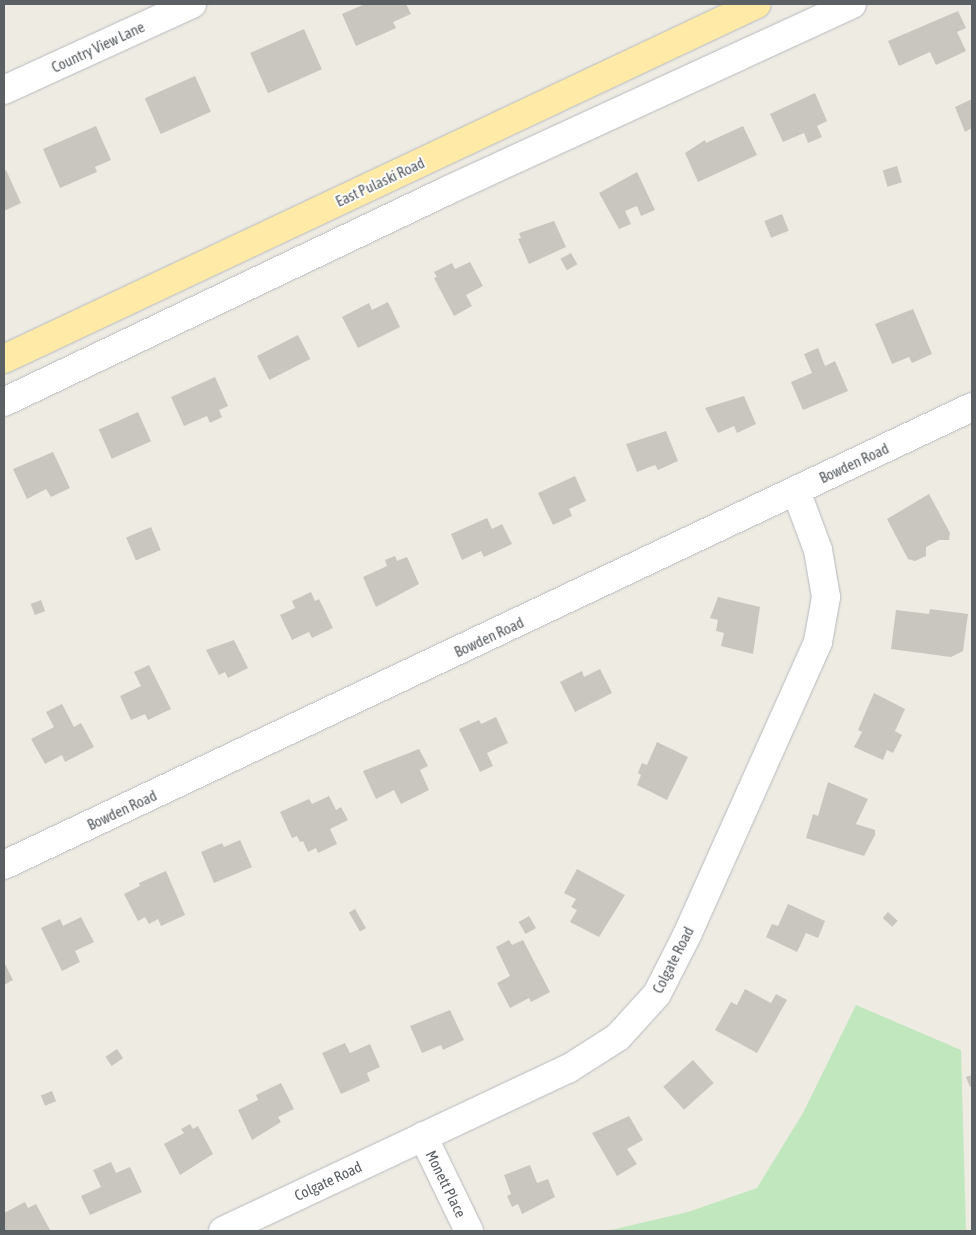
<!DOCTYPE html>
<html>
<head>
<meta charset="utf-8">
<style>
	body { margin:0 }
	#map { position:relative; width:976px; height:1235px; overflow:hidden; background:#eeebe3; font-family:"Asap Condensed",sans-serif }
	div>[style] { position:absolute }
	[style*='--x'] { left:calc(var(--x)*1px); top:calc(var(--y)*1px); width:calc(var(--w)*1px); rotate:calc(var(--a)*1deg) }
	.green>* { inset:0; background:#c1e7be }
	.building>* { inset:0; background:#c9c6c0; transform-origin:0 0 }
	.roads { filter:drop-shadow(0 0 1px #b6b9be) drop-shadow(0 0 1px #b6b9be) }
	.minor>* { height:28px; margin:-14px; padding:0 14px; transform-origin:14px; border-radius:14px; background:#fff }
	.major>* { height:28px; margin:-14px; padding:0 14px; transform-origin:14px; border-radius:14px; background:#ffeba7 }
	span { translate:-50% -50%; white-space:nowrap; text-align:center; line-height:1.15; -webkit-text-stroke:4px #fff; paint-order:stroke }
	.street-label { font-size:15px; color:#5b6064 }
	.frame { position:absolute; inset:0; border:5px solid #5b6064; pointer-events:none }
</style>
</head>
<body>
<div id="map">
	<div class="green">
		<div style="clip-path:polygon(856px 1005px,961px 1050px,966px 1231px,611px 1230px,688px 1212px,757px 1188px,803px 1113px)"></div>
	</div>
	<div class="building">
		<div style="clip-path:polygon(365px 4px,406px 4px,411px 14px,393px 22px,396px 28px,356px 46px,342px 14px)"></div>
		<div style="clip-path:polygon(958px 11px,966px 28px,957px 32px,966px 51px,936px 65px,930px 52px,899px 66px,888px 41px)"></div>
		<div style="left:304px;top:29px;width:44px;height:59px;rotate:66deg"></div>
		<div style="left:195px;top:76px;width:39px;height:55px;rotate:66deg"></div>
		<div style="clip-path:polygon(815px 93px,827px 121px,817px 126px,822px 137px,808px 143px,804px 133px,783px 142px,770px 114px)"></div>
		<div style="clip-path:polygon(972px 99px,972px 128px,965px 132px,955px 107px)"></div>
		<div style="clip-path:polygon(96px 126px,111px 160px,95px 167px,97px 172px,60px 188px,43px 149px)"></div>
		<div style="clip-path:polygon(743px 126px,757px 155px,698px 182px,685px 153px,705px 140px,706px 143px)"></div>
		<div style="left:897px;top:166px;width:17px;height:15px;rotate:73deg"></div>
		<div style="clip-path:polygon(6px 170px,21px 203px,4px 211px,4px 171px)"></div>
		<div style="clip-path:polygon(637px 172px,655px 210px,641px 216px,637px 206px,625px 211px,631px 224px,619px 229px,599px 193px)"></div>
		<div style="left:782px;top:214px;width:18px;height:19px;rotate:68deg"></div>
		<div style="clip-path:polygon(554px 221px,566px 247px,529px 264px,518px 239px,521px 238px,519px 233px)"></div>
		<div style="left:571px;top:253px;width:13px;height:12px;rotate:61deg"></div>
		<div style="clip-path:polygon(470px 262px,483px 286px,466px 295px,472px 306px,454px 316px,434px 278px,437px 277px,434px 272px,452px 263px,455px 269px)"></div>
		<div style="clip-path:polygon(388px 302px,400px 327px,358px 348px,342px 317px,369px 303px,372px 310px)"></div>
		<div style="clip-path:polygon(913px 309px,932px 354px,912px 363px,909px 357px,892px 364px,875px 324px)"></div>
		<div style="left:298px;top:335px;width:27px;height:46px;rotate:63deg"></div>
		<div style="clip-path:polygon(818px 348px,825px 366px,835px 361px,848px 391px,803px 410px,791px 382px,812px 373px,804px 354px)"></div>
		<div style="clip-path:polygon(215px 377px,228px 406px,219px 410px,222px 417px,210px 423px,207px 416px,184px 426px,171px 397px)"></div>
		<div style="clip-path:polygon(744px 396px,756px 424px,737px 433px,734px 426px,718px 433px,705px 408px)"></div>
		<div style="left:138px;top:412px;width:32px;height:43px;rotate:66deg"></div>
		<div style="clip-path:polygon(666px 431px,678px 461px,658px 470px,655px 465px,637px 472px,626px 444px)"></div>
		<div style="clip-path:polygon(53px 452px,70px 488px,51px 497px,46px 489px,27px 499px,13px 469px)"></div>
		<div style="clip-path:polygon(575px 476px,586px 501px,569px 509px,572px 516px,553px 525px,538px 493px)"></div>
		<div style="clip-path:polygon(929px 494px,950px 533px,949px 540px,939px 540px,926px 547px,926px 556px,915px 561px,908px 559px,887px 519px)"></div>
		<div style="clip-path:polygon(487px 518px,492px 529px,502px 524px,512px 544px,484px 557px,481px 551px,462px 560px,451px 534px)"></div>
		<div style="left:151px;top:527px;width:25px;height:27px;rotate:67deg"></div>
		<div style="clip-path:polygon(395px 556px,397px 561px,407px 557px,419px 584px,376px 607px,363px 577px,387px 566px,385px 560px)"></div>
		<div style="clip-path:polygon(311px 592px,315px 601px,319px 599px,333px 628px,312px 638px,309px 632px,292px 640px,280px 615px,295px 608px,292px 601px)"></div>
		<div style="clip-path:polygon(718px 597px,760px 607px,753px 654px,721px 646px,724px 633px,716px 631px,718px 620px,710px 618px)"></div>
		<div style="left:41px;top:600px;width:12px;height:11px;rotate:70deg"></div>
		<div style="clip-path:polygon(930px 609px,968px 614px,963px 651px,951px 657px,891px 649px,896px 610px,929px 614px)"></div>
		<div style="clip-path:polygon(234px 640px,248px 668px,228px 678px,225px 672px,219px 675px,206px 650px)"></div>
		<div style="clip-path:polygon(149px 665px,171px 709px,148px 720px,145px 714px,131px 720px,120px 696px,141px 686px,134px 672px)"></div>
		<div style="clip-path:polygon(600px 669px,612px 693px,575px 712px,560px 682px,582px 671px,584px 677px)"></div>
		<div style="clip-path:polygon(874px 693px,905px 709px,895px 731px,902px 735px,893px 753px,887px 750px,883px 760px,854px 747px,862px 732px,858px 730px)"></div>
		<div style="clip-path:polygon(62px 704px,74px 727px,81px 723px,94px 747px,65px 762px,62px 755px,45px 764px,31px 739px,54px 727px,46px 712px)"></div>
		<div style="clip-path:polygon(496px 717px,508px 743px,487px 753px,493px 766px,480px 772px,459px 729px,479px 720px,481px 724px)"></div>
		<div style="clip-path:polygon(657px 742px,688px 757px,667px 800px,637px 785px,641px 775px,638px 773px,642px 763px,647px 765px)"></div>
		<div style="clip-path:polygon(419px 749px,428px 766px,420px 770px,429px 790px,401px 804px,394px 790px,376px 799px,363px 771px)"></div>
		<div style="clip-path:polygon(828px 782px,868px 799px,856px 824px,875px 830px,875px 835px,864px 856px,806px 838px,813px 814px,818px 816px)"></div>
		<div style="clip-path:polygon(329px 796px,336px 810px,341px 807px,348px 820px,330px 829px,337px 844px,318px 853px,316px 848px,308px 852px,303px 841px,300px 842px,297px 836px,292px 838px,280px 812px,309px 799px,312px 804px)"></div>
		<div style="clip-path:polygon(240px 840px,252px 867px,214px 883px,201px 852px,222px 843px,224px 847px)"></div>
		<div style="clip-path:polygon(577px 869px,625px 895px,599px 937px,570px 922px,577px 910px,571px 907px,576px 899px,564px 893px)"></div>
		<div style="clip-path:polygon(166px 871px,185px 915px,161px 926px,158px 919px,149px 924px,145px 917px,138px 921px,124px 894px,140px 886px,139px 883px)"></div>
		<div style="clip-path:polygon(788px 904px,825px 921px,818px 938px,806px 933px,797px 952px,766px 937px,772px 924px,778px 926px)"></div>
		<div style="left:355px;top:909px;width:22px;height:7px;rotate:60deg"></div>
		<div style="left:888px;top:912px;width:13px;height:8px;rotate:42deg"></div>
		<div style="left:529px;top:916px;width:14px;height:12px;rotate:60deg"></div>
		<div style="clip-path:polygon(81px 917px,94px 942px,75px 951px,80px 962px,62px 971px,41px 928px,60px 919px,63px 926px)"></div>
		<div style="clip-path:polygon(509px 940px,512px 945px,523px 940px,550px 992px,531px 1002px,529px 998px,510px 1008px,497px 983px,510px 976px,496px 947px)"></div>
		<div style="clip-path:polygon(5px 964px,13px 980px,4px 985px,4px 965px)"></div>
		<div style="clip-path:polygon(745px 989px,771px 1003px,776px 994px,787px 1000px,757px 1053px,715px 1030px,731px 1002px,737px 1005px)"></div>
		<div style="clip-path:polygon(450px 1010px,464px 1040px,443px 1050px,441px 1045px,422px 1053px,410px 1026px)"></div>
		<div style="clip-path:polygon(345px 1043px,350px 1053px,370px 1044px,380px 1067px,367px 1073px,370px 1081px,341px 1094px,322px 1053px)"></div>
		<div style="left:117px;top:1049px;width:11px;height:14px;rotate:56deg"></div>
		<div style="left:693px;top:1060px;width:31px;height:40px;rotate:48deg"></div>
		<div style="clip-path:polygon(972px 1075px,972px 1086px,970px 1087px,966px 1077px)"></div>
		<div style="clip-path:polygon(281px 1083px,294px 1109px,278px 1117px,281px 1122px,252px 1140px,238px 1110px,258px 1100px,256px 1095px)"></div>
		<div style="left:52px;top:1091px;width:11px;height:12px;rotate:68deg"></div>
		<div style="clip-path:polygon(629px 1116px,643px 1140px,627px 1149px,637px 1164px,617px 1176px,592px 1133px)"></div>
		<div style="clip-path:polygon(190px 1124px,193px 1129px,198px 1126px,213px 1154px,180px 1175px,164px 1144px,184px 1133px,181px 1129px)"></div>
		<div style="clip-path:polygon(111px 1162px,116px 1173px,130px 1167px,142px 1192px,90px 1215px,81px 1196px,101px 1187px,93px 1170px)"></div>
		<div style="clip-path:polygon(530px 1165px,537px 1183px,548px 1179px,555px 1197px,522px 1214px,518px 1204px,512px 1207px,507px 1196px,511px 1194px,504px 1175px)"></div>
		<div style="clip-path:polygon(25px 1202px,28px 1208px,36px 1204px,50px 1230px,4px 1231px,4px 1213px)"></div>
	</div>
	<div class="roads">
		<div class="minor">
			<div style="--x:4;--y:90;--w:207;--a:-24.6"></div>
			<div style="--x:4;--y:402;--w:488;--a:-25.5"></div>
			<div style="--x:444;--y:192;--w:449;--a:-24.7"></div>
			<div style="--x:4;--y:865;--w:1071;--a:-25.32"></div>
			<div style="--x:423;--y:1136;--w:106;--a:64.2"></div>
			<div style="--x:223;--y:1231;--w:381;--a:-25.2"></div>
			<div style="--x:568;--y:1069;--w:59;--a:-32.6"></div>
			<div style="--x:618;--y:1037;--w:58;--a:-47.8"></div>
			<div style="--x:657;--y:994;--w:66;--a:-63"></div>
			<div style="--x:687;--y:935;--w:321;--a:-65.9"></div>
			<div style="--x:818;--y:642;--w:46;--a:-79.9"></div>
			<div style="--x:826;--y:597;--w:48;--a:-99.7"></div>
			<div style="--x:818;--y:550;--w:63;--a:-110.4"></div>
		</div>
		<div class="major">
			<div style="--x:4;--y:359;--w:832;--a:-25.24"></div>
		</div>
	</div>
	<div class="street-label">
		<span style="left:98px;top:47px;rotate:-25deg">Country View Lane</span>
		<span style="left:380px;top:182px;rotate:-25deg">East Pulaski Road</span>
		<span style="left:854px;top:463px;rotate:-25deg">Bowden Road</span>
		<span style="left:489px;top:637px;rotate:-25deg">Bowden Road</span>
		<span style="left:122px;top:810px;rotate:-25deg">Bowden Road</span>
		<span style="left:673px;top:960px;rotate:-63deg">Colgate Road</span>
		<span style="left:328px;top:1181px;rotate:-25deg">Colgate Road</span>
		<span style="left:446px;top:1184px;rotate:64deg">Monett Place</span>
	</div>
	<div class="frame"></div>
</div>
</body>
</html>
